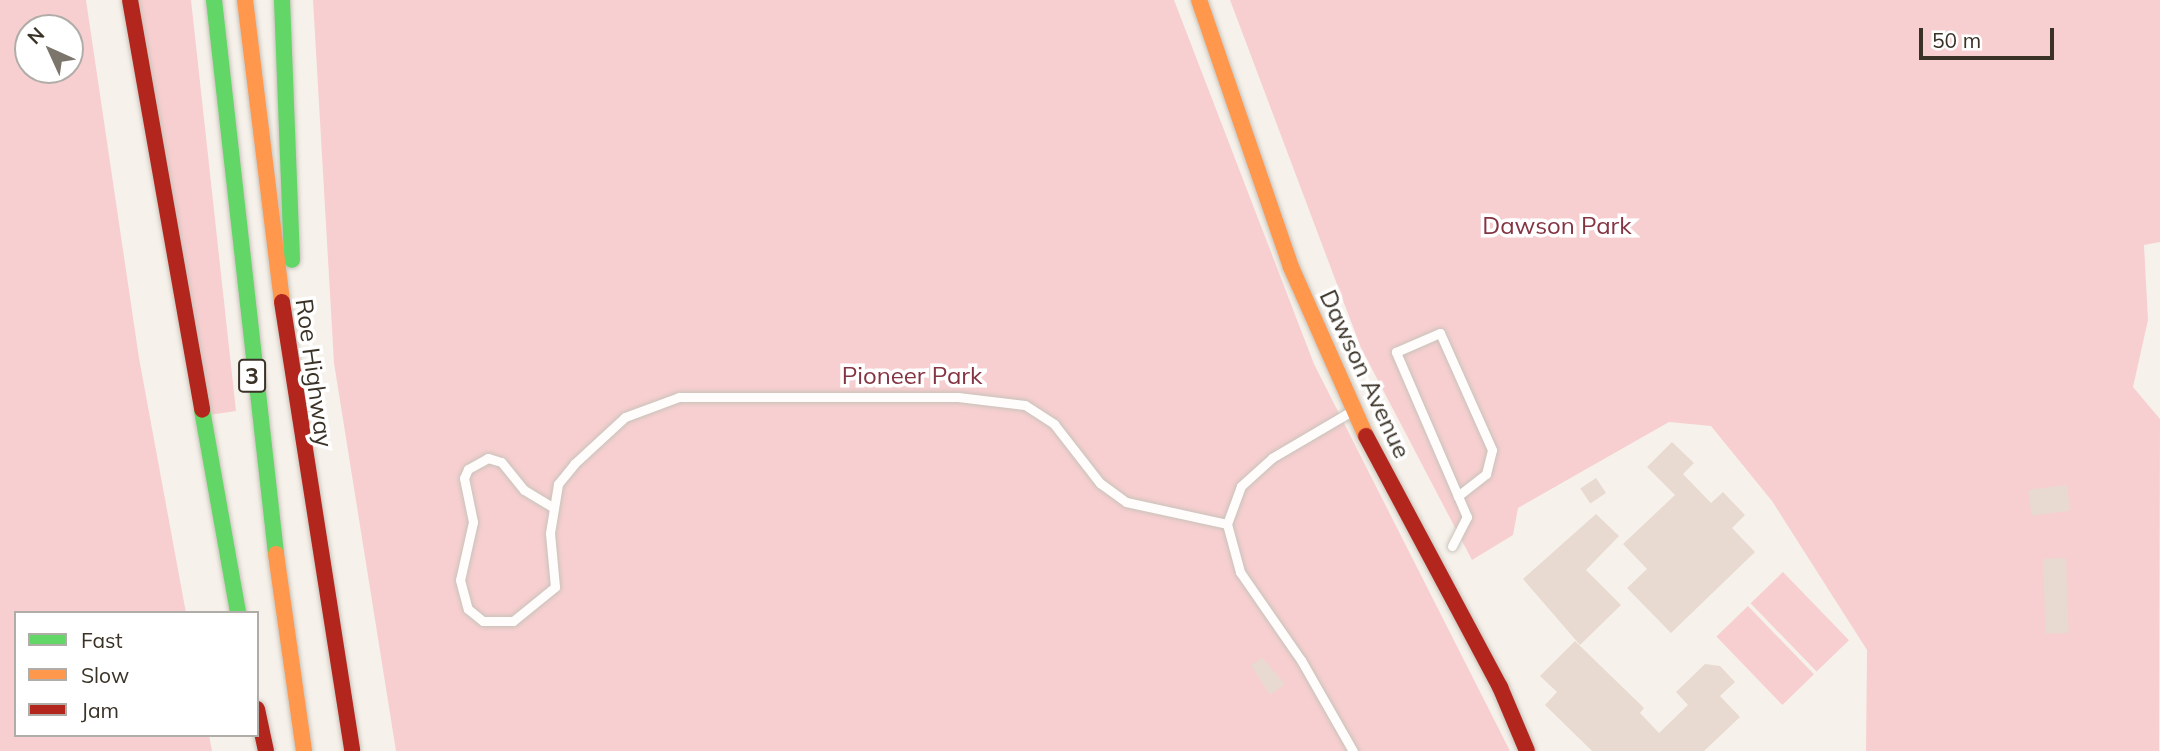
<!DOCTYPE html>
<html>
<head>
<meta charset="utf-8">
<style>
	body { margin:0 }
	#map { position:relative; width:2160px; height:751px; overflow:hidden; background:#f6f2eb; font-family:Mulish,sans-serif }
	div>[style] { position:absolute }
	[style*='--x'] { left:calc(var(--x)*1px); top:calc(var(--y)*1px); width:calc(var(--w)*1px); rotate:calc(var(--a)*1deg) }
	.green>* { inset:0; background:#f7cfd0; transform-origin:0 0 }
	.building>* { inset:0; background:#e8dad1; transform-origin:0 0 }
	.roads { filter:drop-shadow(0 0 2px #c8c2ba) drop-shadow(0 0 2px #c8c2ba) }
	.lane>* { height:9px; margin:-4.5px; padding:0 4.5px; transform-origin:4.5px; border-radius:4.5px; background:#fefdfc }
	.fast>* { height:16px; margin:-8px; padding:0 8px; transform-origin:8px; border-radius:8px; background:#63d668 }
	.slow>* { height:16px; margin:-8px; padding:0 8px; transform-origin:8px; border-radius:8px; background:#ff974d }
	.jam>* { height:16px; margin:-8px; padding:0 8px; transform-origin:8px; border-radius:8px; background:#b3261e }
	span { translate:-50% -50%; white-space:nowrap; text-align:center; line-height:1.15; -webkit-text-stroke:7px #fff; paint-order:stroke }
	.shield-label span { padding:2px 5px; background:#fff; border:2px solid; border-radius:5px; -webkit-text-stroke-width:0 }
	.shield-label { font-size:23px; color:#3a3226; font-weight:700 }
	.park-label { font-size:24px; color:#853442 }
	.street-label { font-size:24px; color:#3a3226 }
	.legend { position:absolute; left:14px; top:611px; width:245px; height:126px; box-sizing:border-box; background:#fff; border:2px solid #b0ada8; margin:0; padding:9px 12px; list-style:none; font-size:21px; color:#3a3226 }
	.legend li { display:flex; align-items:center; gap:14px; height:35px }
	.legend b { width:35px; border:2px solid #b0ada8 }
	.north { position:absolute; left:14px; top:14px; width:70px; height:70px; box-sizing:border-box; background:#fff; border:2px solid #b0ada8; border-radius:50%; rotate:315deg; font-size:19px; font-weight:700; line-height:28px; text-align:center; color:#3a3226 }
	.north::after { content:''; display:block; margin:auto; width:24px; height:32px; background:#7c756b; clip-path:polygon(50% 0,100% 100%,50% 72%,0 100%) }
	.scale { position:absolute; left:1919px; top:28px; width:135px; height:32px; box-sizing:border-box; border:4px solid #3a3226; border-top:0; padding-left:9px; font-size:21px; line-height:24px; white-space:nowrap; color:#3a3226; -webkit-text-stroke:5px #fff; paint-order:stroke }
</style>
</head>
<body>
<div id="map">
	<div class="green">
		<div style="clip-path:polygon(evenodd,0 0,86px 0,139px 358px,186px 613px,16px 613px,16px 735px,209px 735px,212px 751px,0 751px,0 0,28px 28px,70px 28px,70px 70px,28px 70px,28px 28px)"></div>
		<div style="clip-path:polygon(138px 0,191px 0,236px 411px,209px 415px)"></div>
		<div style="clip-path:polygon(313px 0,1174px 0,1314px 364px,1510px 751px,396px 751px,334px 363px)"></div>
		<div style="clip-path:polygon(1230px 0,2160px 0,2160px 242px,2144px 245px,2148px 320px,2133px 387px,2160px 419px,2159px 751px,1866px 751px,1867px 650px,1772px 501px,1711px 426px,1669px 422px,1518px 508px,1513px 535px,1472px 560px,1361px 348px)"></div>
		<div style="left:1783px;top:572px;width:95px;height:45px;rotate:46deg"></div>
		<div style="left:1748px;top:606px;width:95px;height:44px;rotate:46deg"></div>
	</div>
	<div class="building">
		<div style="clip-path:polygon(1672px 442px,1694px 463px,1683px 474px,1711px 503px,1723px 492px,1745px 515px,1732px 528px,1755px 552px,1671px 633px,1627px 588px,1647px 569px,1623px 544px,1675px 495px,1647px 467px)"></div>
		<div style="left:1596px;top:478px;width:18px;height:19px;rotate:56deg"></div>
		<div style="left:2067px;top:485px;width:26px;height:39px;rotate:83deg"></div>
		<div style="clip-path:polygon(1596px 514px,1619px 536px,1586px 570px,1621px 605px,1580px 645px,1523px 579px)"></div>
		<div style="left:2066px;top:558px;width:75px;height:23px;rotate:88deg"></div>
		<div style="clip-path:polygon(1575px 641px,1644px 708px,1640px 713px,1659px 733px,1688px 705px,1676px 692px,1705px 664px,1720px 666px,1735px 682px,1720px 696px,1740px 717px,1704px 751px,1592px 751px,1545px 705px,1557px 692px,1540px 676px)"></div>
		<div style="clip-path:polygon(1262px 658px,1285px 684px,1270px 695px,1251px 665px)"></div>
	</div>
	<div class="roads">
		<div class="lane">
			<div style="--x:1350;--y:412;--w:91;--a:149.5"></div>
			<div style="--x:1272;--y:458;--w:42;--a:137.9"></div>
			<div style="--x:1241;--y:486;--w:40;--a:110.2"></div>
			<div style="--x:1227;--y:524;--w:50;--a:74.8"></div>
			<div style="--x:1240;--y:572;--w:107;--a:55.3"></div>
			<div style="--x:1301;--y:660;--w:105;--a:60.3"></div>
			<div style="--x:554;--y:508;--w:35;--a:-149"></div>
			<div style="--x:524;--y:490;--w:36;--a:-129"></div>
			<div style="--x:501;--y:462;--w:14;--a:-163"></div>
			<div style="--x:488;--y:458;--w:23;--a:151"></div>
			<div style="--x:468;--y:469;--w:10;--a:114"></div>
			<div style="--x:464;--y:478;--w:45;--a:78.4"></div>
			<div style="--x:473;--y:522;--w:59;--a:102.6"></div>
			<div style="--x:460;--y:580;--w:30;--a:75"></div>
			<div style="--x:468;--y:609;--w:19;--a:39"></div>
			<div style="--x:483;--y:621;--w:30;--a:0"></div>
			<div style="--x:513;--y:621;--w:54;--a:-39"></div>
			<div style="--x:555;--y:587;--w:54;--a:-95.3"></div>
			<div style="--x:550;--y:533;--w:50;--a:-80.7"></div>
			<div style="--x:558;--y:484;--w:26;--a:-51"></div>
			<div style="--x:574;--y:464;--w:69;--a:-42.7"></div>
			<div style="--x:625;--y:417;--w:58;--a:-20.3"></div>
			<div style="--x:679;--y:397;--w:279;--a:0"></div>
			<div style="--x:958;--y:397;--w:67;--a:6.8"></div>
			<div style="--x:1025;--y:405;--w:35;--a:33"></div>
			<div style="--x:1054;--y:424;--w:75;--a:52.1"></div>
			<div style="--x:1100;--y:483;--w:32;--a:36"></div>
			<div style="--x:1126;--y:502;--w:103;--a:12.3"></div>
			<div style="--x:1452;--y:546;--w:33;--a:-63"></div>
			<div style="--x:1467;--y:517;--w:180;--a:-113.3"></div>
			<div style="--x:1396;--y:352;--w:48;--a:-23.4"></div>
			<div style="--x:1440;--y:333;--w:128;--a:66"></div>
			<div style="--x:1492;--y:450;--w:25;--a:104"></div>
			<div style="--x:1486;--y:474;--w:36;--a:142"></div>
		</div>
		<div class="fast">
			<div style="--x:214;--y:0;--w:557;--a:83.61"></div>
			<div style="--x:282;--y:0;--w:260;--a:87.8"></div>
			<div style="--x:202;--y:410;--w:206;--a:79.9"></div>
		</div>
		<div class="slow">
			<div style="--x:245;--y:0;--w:304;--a:83"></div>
			<div style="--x:1199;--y:0;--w:282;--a:71"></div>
			<div style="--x:1291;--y:267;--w:185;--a:66.1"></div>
			<div style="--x:276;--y:554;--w:199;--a:81.9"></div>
		</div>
		<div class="jam">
			<div style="--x:130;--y:0;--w:416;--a:80"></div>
			<div style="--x:282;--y:302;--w:454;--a:81.1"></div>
			<div style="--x:1366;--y:436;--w:285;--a:61.9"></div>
			<div style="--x:1500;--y:687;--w:69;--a:67.1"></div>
			<div style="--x:257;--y:709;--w:43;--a:77.9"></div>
		</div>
	</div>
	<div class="shield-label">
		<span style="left:252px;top:376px">3</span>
	</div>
	<div class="park-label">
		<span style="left:1557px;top:226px">Dawson Park</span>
		<span style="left:912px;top:376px">Pioneer Park</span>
	</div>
	<div class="street-label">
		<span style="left:314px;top:373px;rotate:82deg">Roe Highway</span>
		<span style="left:1365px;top:374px;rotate:65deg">Dawson Avenue</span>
	</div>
	<ul class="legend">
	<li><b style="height:9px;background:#63d668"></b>Fast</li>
	<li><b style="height:9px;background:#ff974d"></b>Slow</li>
	<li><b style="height:9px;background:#b3261e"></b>Jam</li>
	</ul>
	<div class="north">N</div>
	<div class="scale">50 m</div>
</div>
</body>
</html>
